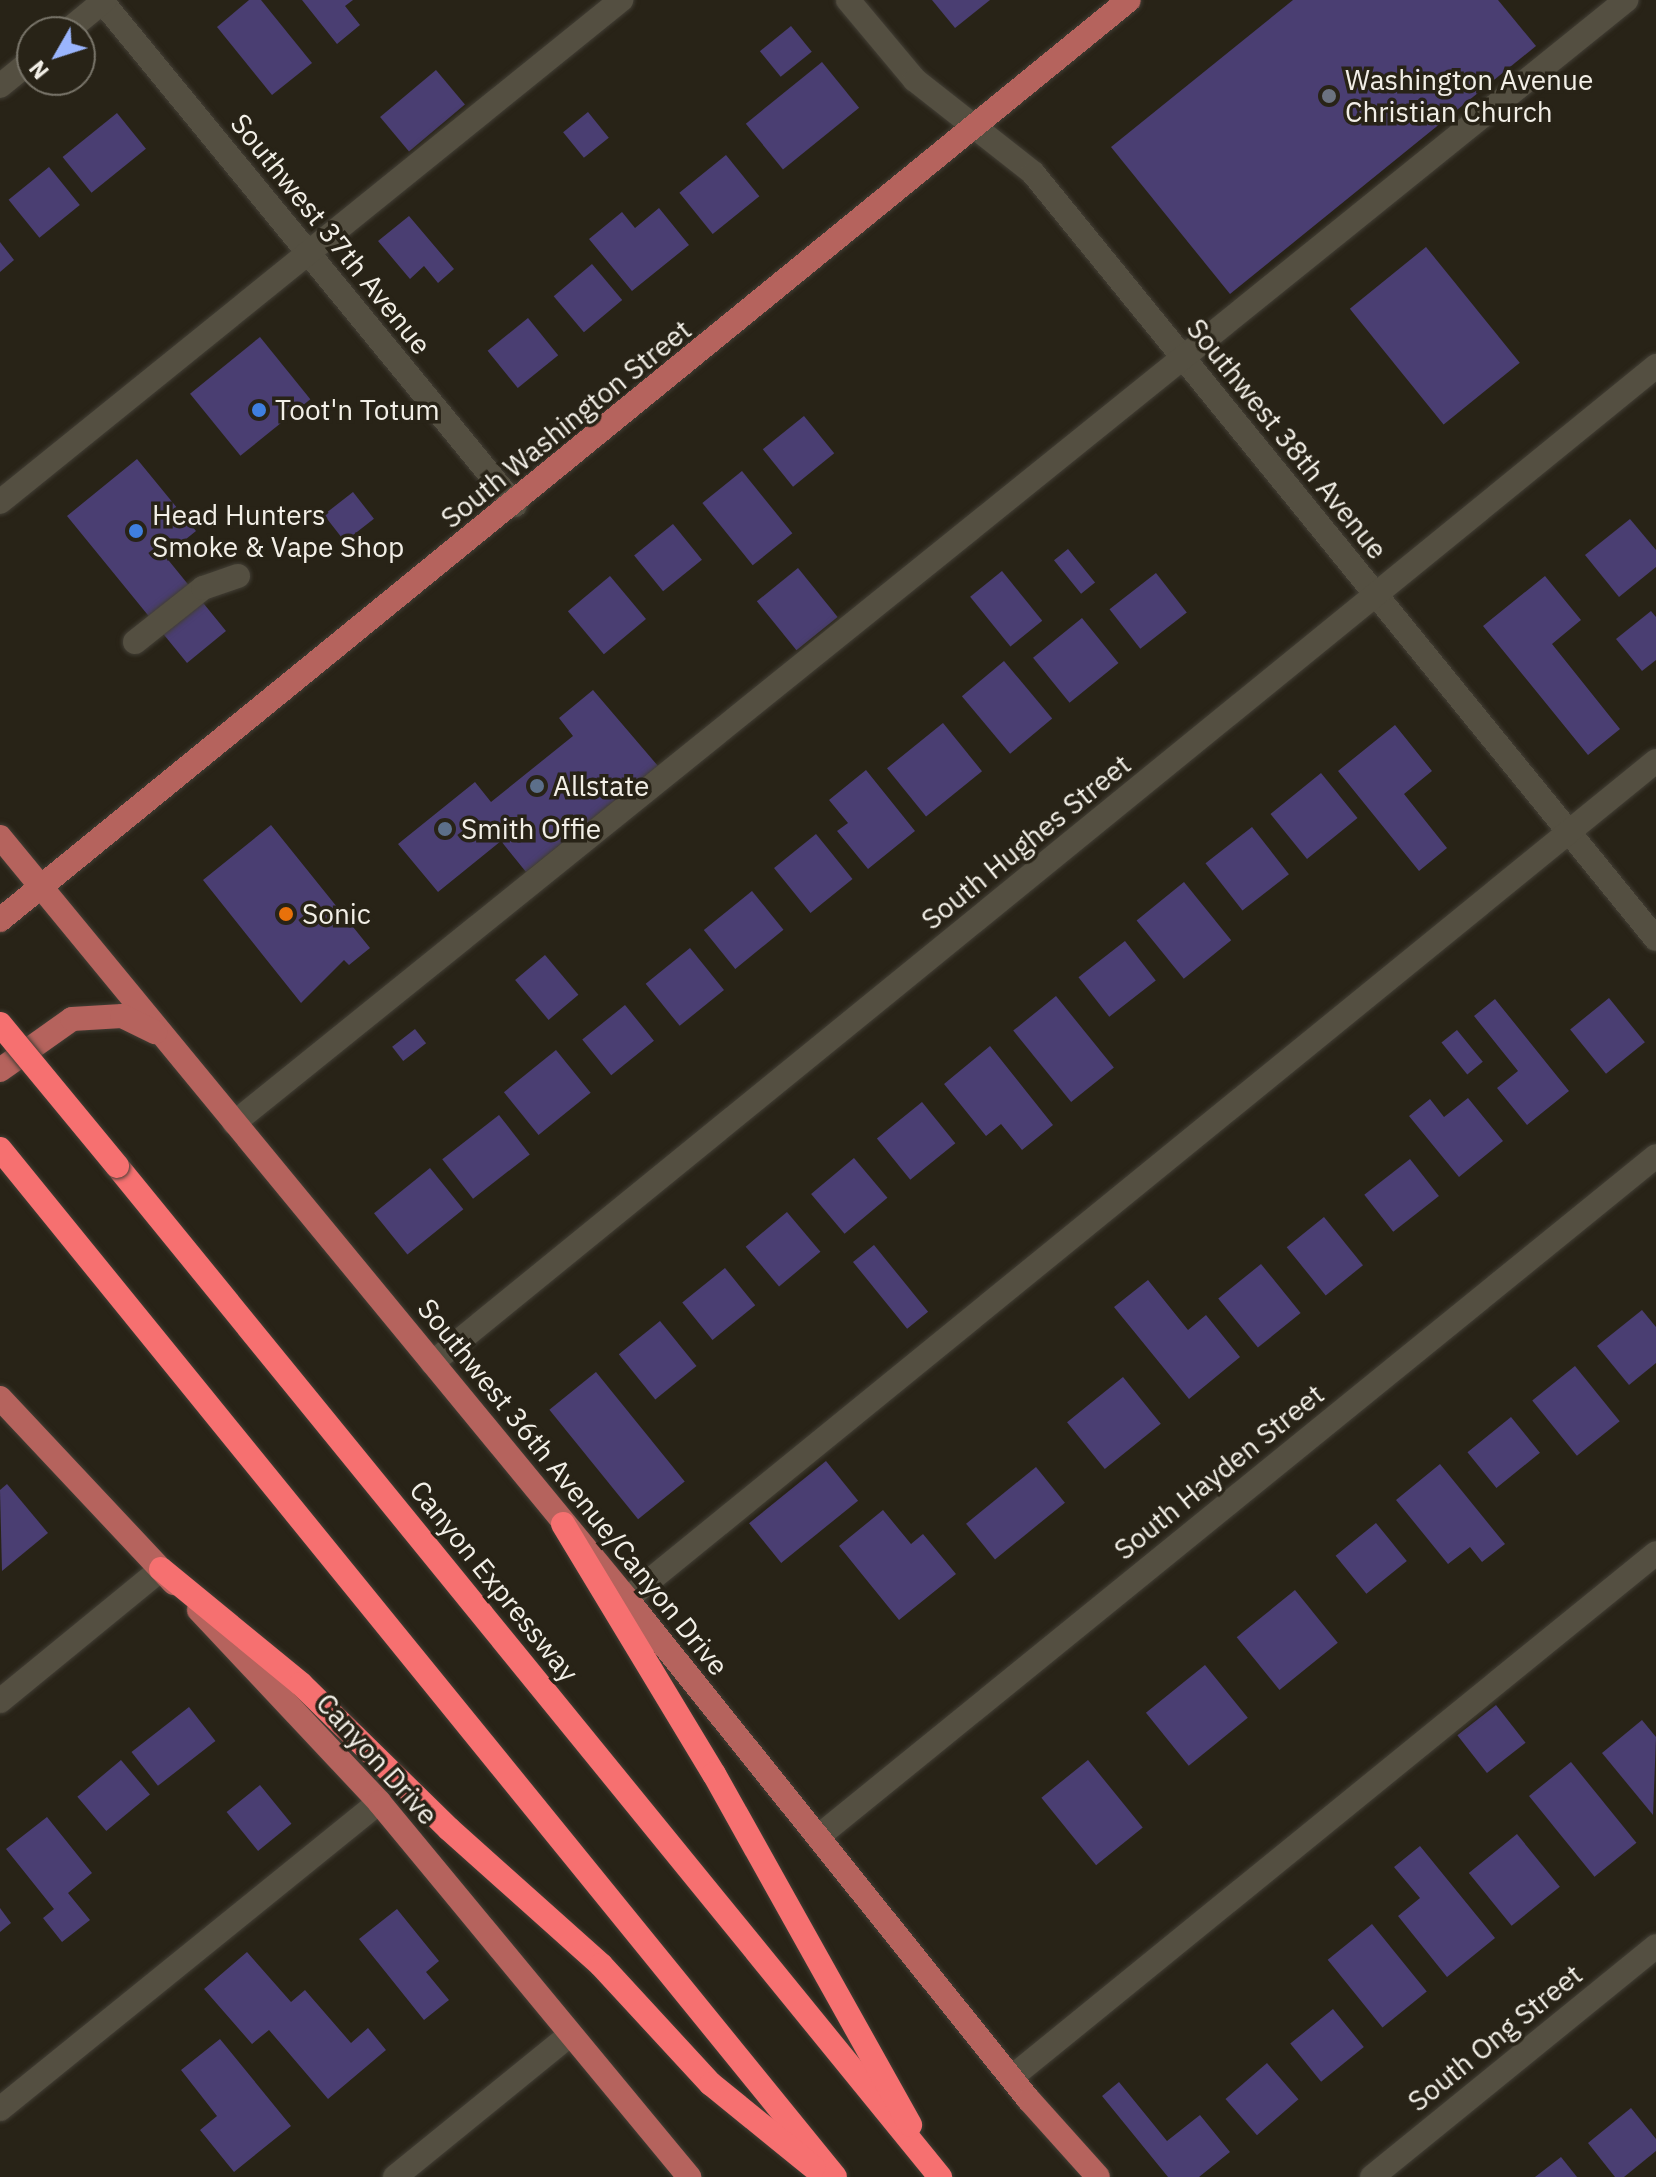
<!DOCTYPE html>
<html>
<head>
<meta charset="utf-8">
<style>
	body { margin:0 }
	#map { position:relative; width:1656px; height:2177px; overflow:hidden; background:#282317; font-family:"IBM Plex Sans",sans-serif }
	div>[style] { position:absolute }
	[style*='--x'] { left:calc(var(--x)*1px); top:calc(var(--y)*1px); width:calc(var(--w)*1px); rotate:calc(var(--a)*1deg) }
	.building>* { inset:0; background:#4a3e72; transform-origin:0 0 }
	.roads { filter:drop-shadow(0 0 2px #423e35) drop-shadow(0 0 2px #423e35) }
	.minor>* { height:24px; margin:-12px; padding:0 12px; transform-origin:12px; border-radius:12px; background:#544f41 }
	.major>* { height:24px; margin:-12px; padding:0 12px; transform-origin:12px; border-radius:12px; background:#b5635d }
	.highway>* { height:24px; margin:-12px; padding:0 12px; transform-origin:12px; border-radius:12px; background:#f67070 }
	.bridges { filter:drop-shadow(0 0 2px #423e35) drop-shadow(0 0 2px #423e35) }
	.highway-bridge>* { height:24px; margin:-12px; padding:0 12px; transform-origin:12px; border-radius:12px; background:#f67070 }
	.dots>* { width:22px; height:22px; translate:-50% -50%; box-sizing:border-box; border:4px solid #282317; border-radius:50% }
	span { translate:-50% -50%; white-space:nowrap; text-align:center; line-height:1.15; -webkit-text-stroke:7px #282317; paint-order:stroke }
	.poi-label { font-size:28px; color:#f2efe7 }
	.left { translate:0 -50%; text-align:left }
	.street-label { font-size:28px; color:#f2efe7 }
	.north { position:absolute; left:16px; top:16px; width:80px; height:80px; box-sizing:border-box; background:#282317; border:2px solid #79756a; border-radius:50%; rotate:231deg; font-size:22px; font-weight:700; line-height:32px; text-align:center; color:#f2efe7 }
	.north::after { content:''; display:block; margin:auto; width:28px; height:36px; background:#9ab5fd; clip-path:polygon(50% 0,100% 100%,50% 72%,0 100%) }
</style>
</head>
<body>
<div id="map">
	<div class="building">
		<div style="clip-path:polygon(249px 0,261px 0,312px 63px,272px 95px,217px 27px)"></div>
		<div style="clip-path:polygon(302px 0,353px 0,345px 6px,360px 25px,337px 44px)"></div>
		<div style="clip-path:polygon(932px 0,990px 0,955px 28px)"></div>
		<div style="clip-path:polygon(1293px 0,1498px 0,1536px 46px,1230px 294px,1111px 147px)"></div>
		<div style="left:791px;top:26px;width:33px;height:40px;rotate:51deg"></div>
		<div style="left:822px;top:62px;width:59px;height:98px;rotate:51deg"></div>
		<div style="left:436px;top:70px;width:45px;height:73px;rotate:50deg"></div>
		<div style="left:588px;top:112px;width:33px;height:32px;rotate:51deg"></div>
		<div style="left:117px;top:113px;width:46px;height:70px;rotate:51deg"></div>
		<div style="left:726px;top:155px;width:53px;height:60px;rotate:51deg"></div>
		<div style="left:49px;top:167px;width:49px;height:52px;rotate:51deg"></div>
		<div style="clip-path:polygon(659px 208px,689px 245px,632px 291px,589px 239px,622px 212px,635px 228px)"></div>
		<div style="clip-path:polygon(409px 216px,454px 269px,438px 283px,424px 266px,410px 279px,378px 241px)"></div>
		<div style="clip-path:polygon(0 242px,14px 260px,0 272px)"></div>
		<div style="left:1426px;top:247px;width:149px;height:98px;rotate:51deg"></div>
		<div style="left:592px;top:264px;width:47px;height:50px;rotate:50deg"></div>
		<div style="left:528px;top:318px;width:48px;height:52px;rotate:51deg"></div>
		<div style="left:260px;top:337px;width:80px;height:90px;rotate:51deg"></div>
		<div style="left:804px;top:416px;width:48px;height:53px;rotate:51deg"></div>
		<div style="clip-path:polygon(137px 459px,196px 531px,165px 556px,226px 631px,187px 663px,67px 516px)"></div>
		<div style="left:742px;top:471px;width:80px;height:51px;rotate:51deg"></div>
		<div style="left:353px;top:492px;width:34px;height:37px;rotate:52deg"></div>
		<div style="clip-path:polygon(1630px 519px,1656px 550px,1656px 567px,1619px 597px,1585px 555px)"></div>
		<div style="left:673px;top:524px;width:46px;height:50px;rotate:51deg"></div>
		<div style="left:1068px;top:549px;width:43px;height:18px;rotate:51deg"></div>
		<div style="left:798px;top:568px;width:63px;height:53px;rotate:51deg"></div>
		<div style="left:1002px;top:571px;width:64px;height:41px;rotate:51deg"></div>
		<div style="left:1156px;top:573px;width:50px;height:59px;rotate:52deg"></div>
		<div style="left:610px;top:576px;width:56px;height:55px;rotate:50deg"></div>
		<div style="clip-path:polygon(1545px 576px,1581px 620px,1552px 644px,1620px 729px,1588px 755px,1483px 626px)"></div>
		<div style="clip-path:polygon(1651px 611px,1656px 617px,1656px 660px,1642px 671px,1616px 639px)"></div>
		<div style="left:1082px;top:618px;width:58px;height:63px;rotate:51deg"></div>
		<div style="left:1004px;top:661px;width:75px;height:55px;rotate:50deg"></div>
		<div style="clip-path:polygon(593px 690px,658px 766px,526px 872px,501px 841px,438px 892px,398px 844px,475px 782px,491px 802px,573px 736px,559px 718px)"></div>
		<div style="left:943px;top:723px;width:62px;height:72px;rotate:51deg"></div>
		<div style="clip-path:polygon(1395px 725px,1432px 771px,1404px 794px,1447px 848px,1419px 871px,1338px 771px)"></div>
		<div style="clip-path:polygon(866px 770px,915px 831px,868px 869px,837px 831px,848px 823px,829px 800px)"></div>
		<div style="left:1321px;top:773px;width:58px;height:65px;rotate:51deg"></div>
		<div style="clip-path:polygon(271px 825px,370px 948px,349px 965px,344px 960px,301px 1003px,203px 880px)"></div>
		<div style="left:1252px;top:827px;width:60px;height:59px;rotate:52deg"></div>
		<div style="left:816px;top:834px;width:58px;height:54px;rotate:51deg"></div>
		<div style="left:1184px;top:882px;width:75px;height:61px;rotate:51deg"></div>
		<div style="left:752px;top:891px;width:50px;height:62px;rotate:51deg"></div>
		<div style="left:1125px;top:941px;width:50px;height:59px;rotate:52deg"></div>
		<div style="left:690px;top:948px;width:54px;height:57px;rotate:51deg"></div>
		<div style="left:545px;top:955px;width:52px;height:39px;rotate:50deg"></div>
		<div style="left:1056px;top:996px;width:92px;height:55px;rotate:51deg"></div>
		<div style="left:1609px;top:998px;width:57px;height:50px;rotate:51deg"></div>
		<div style="clip-path:polygon(1495px 999px,1569px 1091px,1527px 1125px,1497px 1088px,1518px 1071px,1474px 1016px)"></div>
		<div style="left:625px;top:1005px;width:46px;height:55px;rotate:51deg"></div>
		<div style="left:415px;top:1029px;width:18px;height:29px;rotate:52deg"></div>
		<div style="left:1457px;top:1030px;width:41px;height:20px;rotate:51deg"></div>
		<div style="clip-path:polygon(990px 1046px,1053px 1125px,1022px 1150px,1001px 1124px,986px 1136px,944px 1084px)"></div>
		<div style="left:556px;top:1050px;width:55px;height:67px;rotate:51deg"></div>
		<div style="clip-path:polygon(1468px 1098px,1503px 1141px,1459px 1177px,1409px 1116px,1430px 1099px,1444px 1117px)"></div>
		<div style="left:922px;top:1102px;width:53px;height:58px;rotate:51deg"></div>
		<div style="left:499px;top:1115px;width:50px;height:72px;rotate:52deg"></div>
		<div style="left:854px;top:1158px;width:52px;height:56px;rotate:50deg"></div>
		<div style="left:1410px;top:1159px;width:47px;height:58px;rotate:52deg"></div>
		<div style="left:430px;top:1168px;width:53px;height:72px;rotate:51deg"></div>
		<div style="left:787px;top:1212px;width:52px;height:54px;rotate:50deg"></div>
		<div style="left:1324px;top:1217px;width:62px;height:48px;rotate:51deg"></div>
		<div style="left:874px;top:1245px;width:86px;height:27px;rotate:51deg"></div>
		<div style="left:1261px;top:1264px;width:63px;height:55px;rotate:51deg"></div>
		<div style="left:725px;top:1268px;width:48px;height:55px;rotate:51deg"></div>
		<div style="clip-path:polygon(1148px 1280px,1188px 1330px,1206px 1315px,1240px 1357px,1189px 1399px,1114px 1307px)"></div>
		<div style="clip-path:polygon(1642px 1310px,1656px 1327px,1656px 1363px,1629px 1385px,1597px 1346px)"></div>
		<div style="left:660px;top:1321px;width:58px;height:53px;rotate:51deg"></div>
		<div style="left:1575px;top:1366px;width:71px;height:55px;rotate:51deg"></div>
		<div style="left:596px;top:1372px;width:141px;height:60px;rotate:51deg"></div>
		<div style="left:1123px;top:1377px;width:60px;height:72px;rotate:51deg"></div>
		<div style="left:1511px;top:1417px;width:46px;height:56px;rotate:51deg"></div>
		<div style="left:826px;top:1461px;width:51px;height:99px;rotate:51deg"></div>
		<div style="clip-path:polygon(1440px 1464px,1505px 1544px,1482px 1562px,1470px 1547px,1448px 1564px,1396px 1500px)"></div>
		<div style="left:1036px;top:1467px;width:46px;height:90px;rotate:51deg"></div>
		<div style="clip-path:polygon(7px 1484px,48px 1533px,2px 1571px,0 1490px)"></div>
		<div style="clip-path:polygon(883px 1510px,911px 1544px,923px 1534px,956px 1574px,899px 1620px,839px 1546px)"></div>
		<div style="left:1376px;top:1523px;width:49px;height:52px;rotate:51deg"></div>
		<div style="left:1295px;top:1590px;width:68px;height:75px;rotate:51deg"></div>
		<div style="left:1205px;top:1665px;width:68px;height:76px;rotate:51deg"></div>
		<div style="left:1496px;top:1705px;width:48px;height:49px;rotate:52deg"></div>
		<div style="left:189px;top:1707px;width:43px;height:73px;rotate:52deg"></div>
		<div style="clip-path:polygon(1642px 1720px,1656px 1737px,1653px 1815px,1602px 1753px)"></div>
		<div style="left:121px;top:1760px;width:45px;height:57px;rotate:50deg"></div>
		<div style="left:1088px;top:1760px;width:87px;height:60px;rotate:51deg"></div>
		<div style="left:1571px;top:1762px;width:104px;height:54px;rotate:51deg"></div>
		<div style="left:260px;top:1785px;width:50px;height:43px;rotate:51deg"></div>
		<div style="clip-path:polygon(47px 1817px,92px 1873px,68px 1893px,90px 1920px,62px 1942px,43px 1918px,54px 1909px,6px 1849px)"></div>
		<div style="left:1517px;top:1834px;width:68px;height:62px;rotate:51deg"></div>
		<div style="clip-path:polygon(1420px 1846px,1495px 1938px,1447px 1977px,1398px 1916px,1420px 1898px,1394px 1867px)"></div>
		<div style="clip-path:polygon(0 1908px,11px 1923px,0 1932px)"></div>
		<div style="clip-path:polygon(397px 1909px,439px 1961px,426px 1972px,449px 2000px,424px 2020px,359px 1939px)"></div>
		<div style="left:1372px;top:1924px;width:87px;height:57px;rotate:51deg"></div>
		<div style="clip-path:polygon(247px 1952px,291px 2002px,305px 1990px,351px 2043px,368px 2028px,386px 2050px,328px 2099px,269px 2030px,252px 2044px,204px 1989px)"></div>
		<div style="left:1333px;top:2009px;width:49px;height:55px;rotate:51deg"></div>
		<div style="clip-path:polygon(220px 2039px,291px 2126px,234px 2172px,200px 2130px,217px 2116px,181px 2070px)"></div>
		<div style="left:1267px;top:2063px;width:48px;height:55px;rotate:49deg"></div>
		<div style="clip-path:polygon(1119px 2082px,1167px 2141px,1200px 2115px,1230px 2152px,1199px 2177px,1168px 2177px,1102px 2096px)"></div>
		<div style="clip-path:polygon(1631px 2108px,1656px 2139px,1656px 2151px,1624px 2177px,1615px 2177px,1588px 2143px)"></div>
		<div style="clip-path:polygon(1561px 2157px,1577px 2177px,1535px 2177px)"></div>
	</div>
	<div class="roads">
		<div class="minor">
			<div style="--x:101;--y:0;--w:653;--a:50.66"></div>
			<div style="--x:848;--y:0;--w:104;--a:50.1"></div>
			<div style="--x:915;--y:80;--w:150;--a:38.2"></div>
			<div style="--x:1033;--y:173;--w:987;--a:50.88"></div>
			<div style="--x:66;--y:32;--w:50;--a:-39.4"></div>
			<div style="--x:0;--y:86;--w:41;--a:-39.1"></div>
			<div style="--x:0;--y:502;--w:799;--a:-38.95"></div>
			<div style="--x:135;--y:642;--w:87;--a:-38.5"></div>
			<div style="--x:203;--y:588;--w:37;--a:-19"></div>
			<div style="--x:234;--y:1123;--w:1789;--a:-38.89"></div>
			<div style="--x:432;--y:1363;--w:1579;--a:-39.16"></div>
			<div style="--x:627;--y:1599;--w:1327;--a:-39.16"></div>
			<div style="--x:0;--y:1701;--w:208;--a:-39.3"></div>
			<div style="--x:819;--y:1836;--w:1078;--a:-39.09"></div>
			<div style="--x:1012;--y:2077;--w:830;--a:-39.13"></div>
			<div style="--x:0;--y:2109;--w:488;--a:-39"></div>
			<div style="--x:395;--y:2177;--w:225;--a:-39.1"></div>
			<div style="--x:1372;--y:2177;--w:366;--a:-39.1"></div>
		</div>
		<div class="major">
			<div style="--x:0;--y:837;--w:987;--a:50.55"></div>
			<div style="--x:627;--y:1599;--w:642;--a:51.26"></div>
			<div style="--x:1029;--y:2100;--w:103;--a:48.1"></div>
			<div style="--x:0;--y:920;--w:1456;--a:-39.18"></div>
			<div style="--x:0;--y:1070;--w:88;--a:-35.3"></div>
			<div style="--x:72;--y:1019;--w:50;--a:-3.4"></div>
			<div style="--x:122;--y:1016;--w:37;--a:26"></div>
			<div style="--x:0;--y:1398;--w:254;--a:46.8"></div>
			<div style="--x:199;--y:1610;--w:263;--a:46.8"></div>
			<div style="--x:379;--y:1802;--w:487;--a:50.4"></div>
		</div>
		<div class="highway">
			<div style="--x:0;--y:1149;--w:1324;--a:50.91"></div>
			<div style="--x:117;--y:1166;--w:1304;--a:50.85"></div>
			<div style="--x:563;--y:1524;--w:292;--a:58.9"></div>
			<div style="--x:714;--y:1774;--w:402;--a:60.8"></div>
			<div style="--x:161;--y:1569;--w:181;--a:39.4"></div>
			<div style="--x:301;--y:1684;--w:207;--a:44.4"></div>
			<div style="--x:449;--y:1829;--w:204;--a:41.8"></div>
			<div style="--x:601;--y:1965;--w:162;--a:47.3"></div>
			<div style="--x:711;--y:2084;--w:132;--a:39.1"></div>
		</div>
	</div>
	<div class="bridges">
		<div class="highway-bridge">
			<div style="--x:0;--y:1024;--w:184;--a:50.5"></div>
		</div>
	</div>
	<div class="dots">
		<div style="left:1329px;top:96px;background:#6b7280"></div>
		<div style="left:259px;top:410px;background:#3f7fe0"></div>
		<div style="left:136px;top:531px;background:#3f7fe0"></div>
		<div style="left:537px;top:786px;background:#5c6f8a"></div>
		<div style="left:445px;top:829px;background:#5c6f8a"></div>
		<div style="left:286px;top:914px;background:#e8710a"></div>
	</div>
	<div class="poi-label">
		<span class="left" style="left:1345px;top:96px">Washington Avenue<br>Christian Church</span>
		<span class="left" style="left:275px;top:410px">Toot'n Totum</span>
		<span class="left" style="left:152px;top:531px">Head Hunters<br>Smoke &amp; Vape Shop</span>
		<span class="left" style="left:553px;top:786px">Allstate</span>
		<span class="left" style="left:461px;top:829px">Smith Offie</span>
		<span class="left" style="left:302px;top:914px">Sonic</span>
	</div>
	<div class="street-label">
		<span style="left:331px;top:234px;rotate:51deg">Southwest 37th Avenue</span>
		<span style="left:566px;top:424px;rotate:-39deg">South Washington Street</span>
		<span style="left:1287px;top:439px;rotate:51deg">Southwest 38th Avenue</span>
		<span style="left:1026px;top:842px;rotate:-39deg">South Hughes Street</span>
		<span style="left:1219px;top:1472px;rotate:-39deg">South Hayden Street</span>
		<span style="left:573px;top:1487px;rotate:51deg">Southwest 36th Avenue/Canyon Drive</span>
		<span style="left:494px;top:1581px;rotate:51deg">Canyon Expressway</span>
		<span style="left:377px;top:1759px;rotate:48deg">Canyon Drive</span>
		<span style="left:1495px;top:2038px;rotate:-39deg">South Ong Street</span>
	</div>
	<div class="north">N</div>
</div>
</body>
</html>
